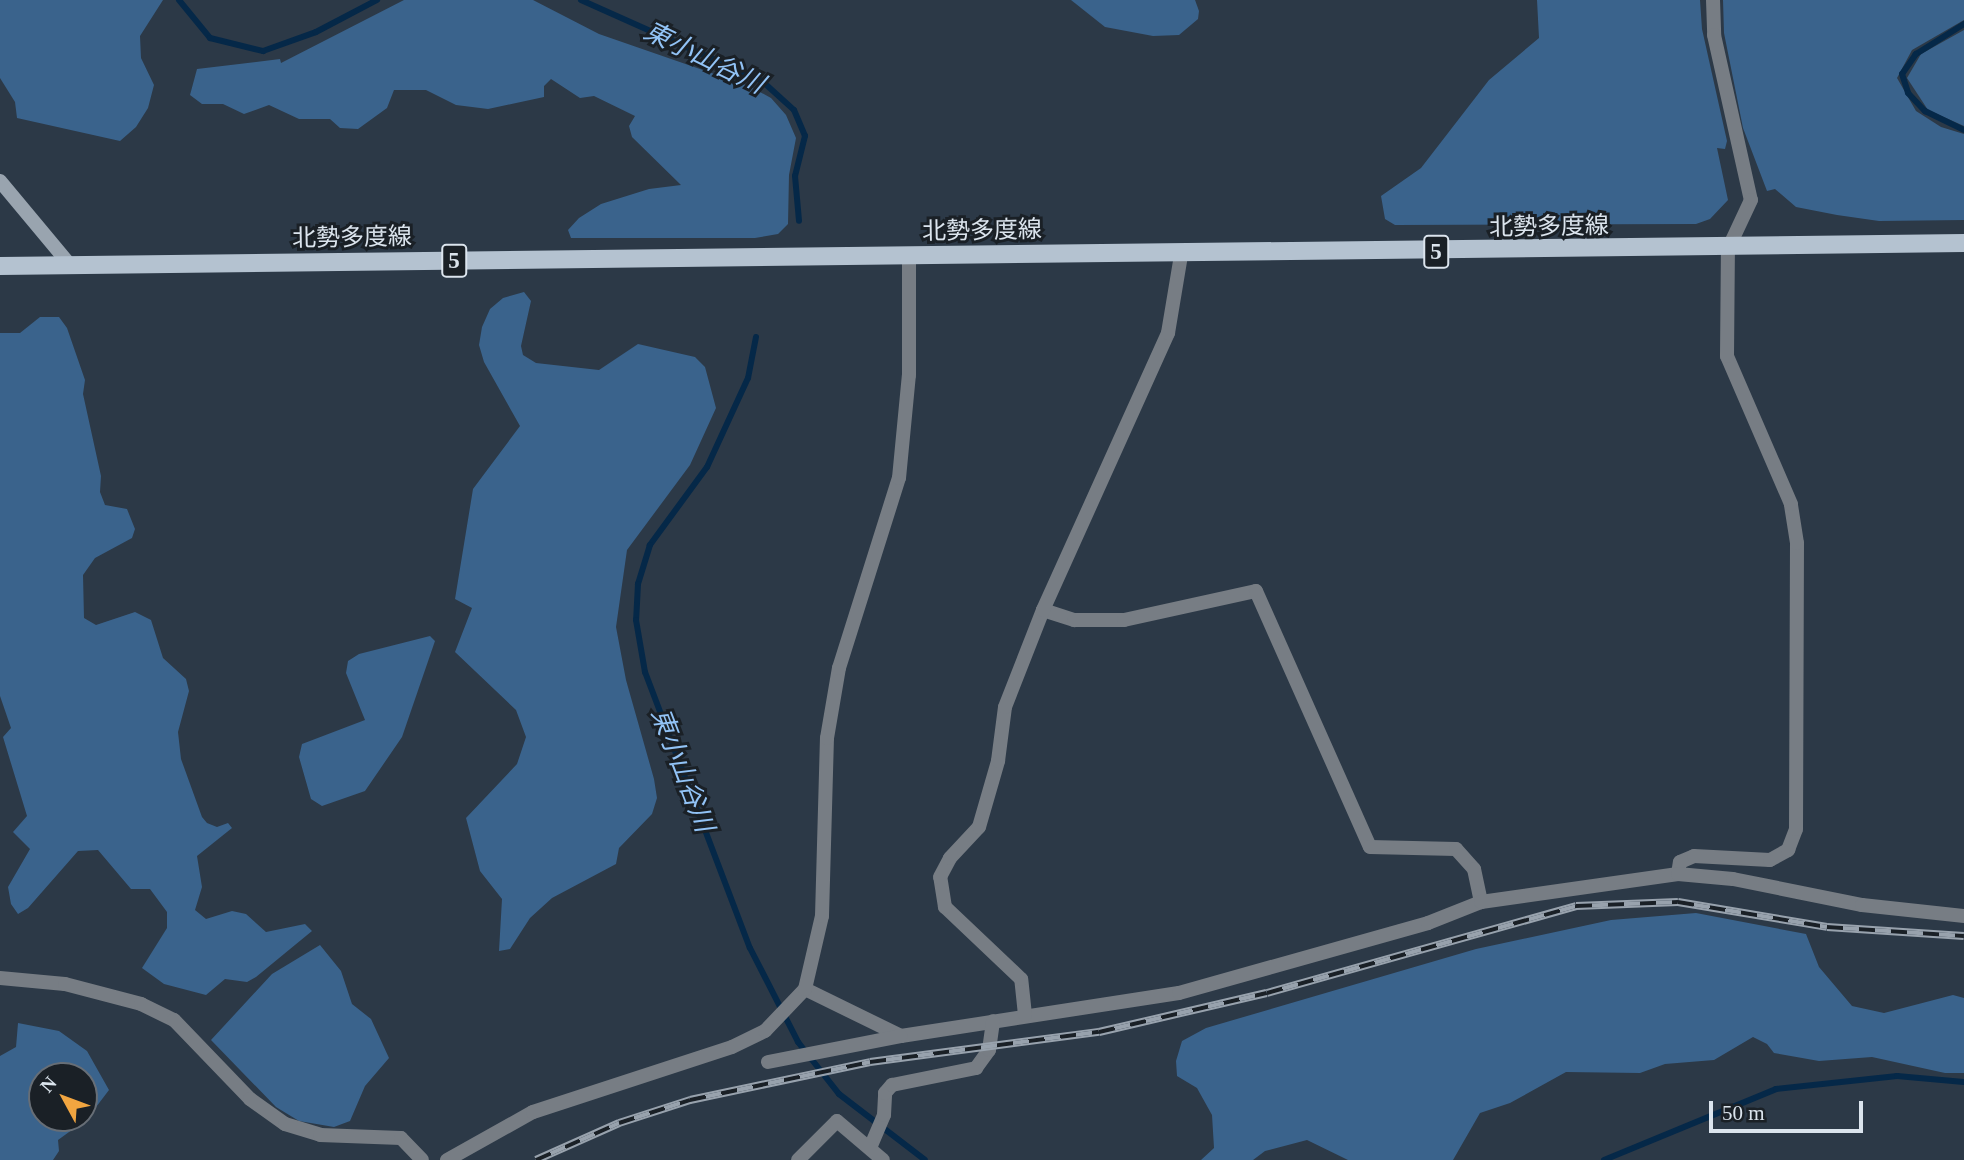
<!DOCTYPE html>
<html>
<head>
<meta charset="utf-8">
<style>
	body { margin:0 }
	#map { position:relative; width:1964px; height:1160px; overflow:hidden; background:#2c3947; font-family:"Times New Roman","Noto Sans JP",serif }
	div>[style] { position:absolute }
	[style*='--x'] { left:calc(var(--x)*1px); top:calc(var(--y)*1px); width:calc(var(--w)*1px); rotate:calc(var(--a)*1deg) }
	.green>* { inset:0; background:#3a638c }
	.stream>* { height:6px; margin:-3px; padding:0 3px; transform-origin:3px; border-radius:3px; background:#052848 }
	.minor>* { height:14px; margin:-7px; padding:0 7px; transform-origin:7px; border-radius:7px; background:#777d84 }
	.tertiary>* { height:14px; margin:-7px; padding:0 7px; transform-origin:7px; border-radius:7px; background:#777d84 }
	.secondary>* { height:14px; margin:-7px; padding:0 7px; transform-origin:7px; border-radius:7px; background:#99a4af }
	.primary>* { height:18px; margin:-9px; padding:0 9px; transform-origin:9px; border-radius:9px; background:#b4c2d0 }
	.rail>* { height:8px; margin-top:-4px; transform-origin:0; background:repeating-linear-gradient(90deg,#1a2026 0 16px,#98a2ad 0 32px); box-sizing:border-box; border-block:2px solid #98a2ad }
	span { translate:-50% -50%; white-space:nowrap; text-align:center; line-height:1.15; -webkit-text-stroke:6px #1a2026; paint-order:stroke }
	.shield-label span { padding:2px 5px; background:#1a2026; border:2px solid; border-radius:5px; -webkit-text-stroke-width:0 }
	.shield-label { font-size:23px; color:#dbe4ed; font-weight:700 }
	.street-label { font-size:24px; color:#dbe4ed }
	.water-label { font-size:26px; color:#92c3f6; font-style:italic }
	.north { position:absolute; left:28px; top:1062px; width:70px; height:70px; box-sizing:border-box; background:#1a2026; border:2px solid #676e76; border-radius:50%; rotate:311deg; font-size:19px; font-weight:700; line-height:28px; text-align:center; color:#dbe4ed }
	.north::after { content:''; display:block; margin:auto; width:24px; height:32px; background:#f1a540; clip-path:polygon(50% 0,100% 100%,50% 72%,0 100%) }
	.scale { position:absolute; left:1709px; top:1101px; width:154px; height:32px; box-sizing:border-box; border:4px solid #dbe4ed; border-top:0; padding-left:9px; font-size:21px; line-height:24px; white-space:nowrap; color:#dbe4ed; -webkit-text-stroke:5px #1a2026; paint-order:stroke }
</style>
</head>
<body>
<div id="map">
	<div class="green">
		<div style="clip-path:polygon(0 0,163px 0,140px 36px,141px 58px,154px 85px,148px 108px,136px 127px,120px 141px,17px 118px,15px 102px,0 78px)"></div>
		<div style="clip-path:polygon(404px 0,533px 0,599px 34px,749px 86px,771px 98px,786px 115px,796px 138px,789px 175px,788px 224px,778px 234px,755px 238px,571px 238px,568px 230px,579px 218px,601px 204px,649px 189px,681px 185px,632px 137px,629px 126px,635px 116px,594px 96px,580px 98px,551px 79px,544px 86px,544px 97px,488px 109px,456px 105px,426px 90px,394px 90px,387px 108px,358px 129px,340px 128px,330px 119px,299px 119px,269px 105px,244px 114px,223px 104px,202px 104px,190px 95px,197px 69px,280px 59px,281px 63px)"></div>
		<div style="clip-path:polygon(1071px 0,1195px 0,1199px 11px,1198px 19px,1179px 35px,1153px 36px,1105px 27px)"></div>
		<div style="clip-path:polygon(1537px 0,1700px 0,1702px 29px,1727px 141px,1725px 149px,1717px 148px,1728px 200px,1710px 219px,1696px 224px,1395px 225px,1385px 219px,1381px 196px,1421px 168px,1489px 80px,1539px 38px)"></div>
		<div style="clip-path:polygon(1723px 0,1964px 0,1964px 20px,1912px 50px,1897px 78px,1916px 111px,1941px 127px,1964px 134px,1964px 220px,1879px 221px,1837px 215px,1796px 207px,1775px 189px,1767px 191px,1743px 128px,1724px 33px)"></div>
		<div style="clip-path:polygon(1964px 30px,1964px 126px,1928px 110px,1907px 78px,1921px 54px)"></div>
		<div style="clip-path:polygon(524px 292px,531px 301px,521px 346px,523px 355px,536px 363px,599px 370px,638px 344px,695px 357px,705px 367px,716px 408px,690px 465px,627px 550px,616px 627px,626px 680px,654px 779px,657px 798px,652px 814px,619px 848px,616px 864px,552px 898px,530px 918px,510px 949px,499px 951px,502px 899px,480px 871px,466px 818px,517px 764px,526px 737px,516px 710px,455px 652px,472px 608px,455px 599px,473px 489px,520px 426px,484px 362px,479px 345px,482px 327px,490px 309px,503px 298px)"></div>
		<div style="clip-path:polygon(40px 317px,59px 317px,67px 328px,85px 380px,83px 394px,101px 476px,100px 492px,105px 505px,127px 509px,135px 529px,132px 538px,95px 558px,83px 575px,84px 618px,96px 625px,135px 612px,151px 620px,163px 658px,186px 679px,189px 691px,178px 732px,181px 759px,202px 817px,207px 823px,217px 827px,228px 823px,232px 828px,197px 856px,202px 887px,195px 910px,206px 919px,232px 911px,246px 914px,266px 932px,305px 924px,312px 931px,256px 977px,247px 982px,225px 979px,206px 995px,164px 984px,142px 968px,167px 928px,167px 912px,150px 889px,131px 889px,98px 850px,78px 851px,28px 908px,18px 914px,11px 904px,8px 887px,30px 849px,13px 832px,27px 816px,3px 737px,11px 728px,0 696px,0 333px,20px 333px)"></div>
		<div style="clip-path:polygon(430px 636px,435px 641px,402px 737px,365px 791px,322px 806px,311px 799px,299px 757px,302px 744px,365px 720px,346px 673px,348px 661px,359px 654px)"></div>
		<div style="clip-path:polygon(1696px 913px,1806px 934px,1819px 967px,1852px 1006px,1884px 1013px,1953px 995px,1964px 998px,1964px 1073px,1945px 1073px,1872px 1057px,1819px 1061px,1774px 1053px,1767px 1044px,1753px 1037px,1714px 1060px,1665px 1064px,1640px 1073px,1566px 1072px,1510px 1103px,1480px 1113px,1453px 1160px,1348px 1160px,1307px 1140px,1265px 1151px,1253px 1160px,1201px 1160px,1214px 1148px,1212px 1115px,1197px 1088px,1177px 1076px,1176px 1061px,1182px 1041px,1206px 1028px,1476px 949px,1611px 920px)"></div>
		<div style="clip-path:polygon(320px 945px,341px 971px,352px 1004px,371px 1019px,389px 1058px,365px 1086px,350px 1121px,334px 1127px,299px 1121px,276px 1107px,211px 1040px,272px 974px)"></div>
		<div style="clip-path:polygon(evenodd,18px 1023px,59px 1031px,87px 1051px,109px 1090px,87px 1119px,58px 1140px,59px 1151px,53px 1160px,0 1160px,0 1056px,16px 1047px,18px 1023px,84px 1076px,84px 1118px,42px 1118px,42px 1076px,84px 1076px)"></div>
	</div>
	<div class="stream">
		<div style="--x:179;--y:0;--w:49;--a:50.8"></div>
		<div style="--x:210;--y:38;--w:55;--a:13.8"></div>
		<div style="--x:263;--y:51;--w:56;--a:-19.7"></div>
		<div style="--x:316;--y:32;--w:69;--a:-27.7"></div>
		<div style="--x:581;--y:0;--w:198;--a:24.1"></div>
		<div style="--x:762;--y:81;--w:43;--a:42.2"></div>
		<div style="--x:794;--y:110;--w:28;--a:67"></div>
		<div style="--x:805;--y:136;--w:41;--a:104"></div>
		<div style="--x:795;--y:176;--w:45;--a:84.9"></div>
		<div style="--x:1964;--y:24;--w:57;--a:148"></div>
		<div style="--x:1916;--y:54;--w:24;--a:125"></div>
		<div style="--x:1902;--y:74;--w:20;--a:72"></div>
		<div style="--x:1908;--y:93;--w:25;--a:47"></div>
		<div style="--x:1925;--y:111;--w:43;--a:26"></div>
		<div style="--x:756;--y:337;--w:42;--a:101"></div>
		<div style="--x:748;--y:378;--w:98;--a:114.7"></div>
		<div style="--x:707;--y:467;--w:97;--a:126.2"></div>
		<div style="--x:650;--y:545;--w:41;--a:107.1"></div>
		<div style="--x:638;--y:584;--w:36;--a:93"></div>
		<div style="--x:636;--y:620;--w:53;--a:80.2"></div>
		<div style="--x:645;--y:672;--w:295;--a:69.2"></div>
		<div style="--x:750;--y:948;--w:106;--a:62.9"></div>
		<div style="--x:798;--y:1042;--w:66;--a:51.7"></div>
		<div style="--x:839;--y:1094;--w:108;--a:37.5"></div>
		<div style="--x:1604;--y:1160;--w:186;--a:-22.4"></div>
		<div style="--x:1776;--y:1089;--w:122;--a:-6.1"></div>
		<div style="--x:1897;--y:1076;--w:67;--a:5.1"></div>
	</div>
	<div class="minor">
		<div style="--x:1043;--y:610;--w:33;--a:18"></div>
		<div style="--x:1074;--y:620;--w:50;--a:0"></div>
		<div style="--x:1124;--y:620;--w:135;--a:-12.4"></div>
		<div style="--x:1256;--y:591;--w:280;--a:66"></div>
		<div style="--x:1370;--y:847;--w:86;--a:1.3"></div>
		<div style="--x:1456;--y:849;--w:27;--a:48"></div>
		<div style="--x:1474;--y:869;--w:34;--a:78"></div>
		<div style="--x:1678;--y:874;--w:12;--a:-81"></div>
		<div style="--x:1680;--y:862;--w:15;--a:-23"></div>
		<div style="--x:1694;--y:856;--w:76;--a:3"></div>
		<div style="--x:1770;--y:860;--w:21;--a:-29"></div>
		<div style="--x:1788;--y:850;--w:22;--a:-69"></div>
		<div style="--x:1796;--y:829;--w:286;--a:-89.8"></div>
		<div style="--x:1797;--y:543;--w:39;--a:-99"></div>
		<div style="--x:1791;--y:504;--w:161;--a:-113.4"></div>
		<div style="--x:1727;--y:356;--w:107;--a:-89.5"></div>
		<div style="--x:0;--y:978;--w:65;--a:5.3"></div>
		<div style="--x:65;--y:984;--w:79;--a:14.7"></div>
		<div style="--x:141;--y:1004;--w:37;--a:26"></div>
		<div style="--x:174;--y:1020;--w:110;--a:46.1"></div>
		<div style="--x:250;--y:1099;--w:43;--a:35.5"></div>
		<div style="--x:285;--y:1124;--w:37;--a:17"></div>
		<div style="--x:320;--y:1135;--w:81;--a:2.1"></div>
		<div style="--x:401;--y:1138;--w:30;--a:46"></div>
		<div style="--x:805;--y:989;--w:107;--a:26.1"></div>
		<div style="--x:901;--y:1036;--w:281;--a:-8.8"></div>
		<div style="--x:1179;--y:993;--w:259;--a:-15.7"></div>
		<div style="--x:1428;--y:923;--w:57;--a:-21.6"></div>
		<div style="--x:1481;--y:902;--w:199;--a:-8.1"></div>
		<div style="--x:1678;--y:874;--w:55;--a:5.2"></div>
		<div style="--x:1733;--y:879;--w:132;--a:11.4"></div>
		<div style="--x:1862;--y:905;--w:103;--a:6.2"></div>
		<div style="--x:1025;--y:1015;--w:36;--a:-96"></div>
		<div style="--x:1021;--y:979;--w:105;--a:-136.5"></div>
		<div style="--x:945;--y:907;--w:30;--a:-99"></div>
		<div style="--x:940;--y:877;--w:21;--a:-62"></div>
		<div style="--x:950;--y:858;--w:42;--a:-46.9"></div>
		<div style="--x:979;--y:827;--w:69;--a:-73.9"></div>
		<div style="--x:998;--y:761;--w:54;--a:-82.6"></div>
		<div style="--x:1005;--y:707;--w:104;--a:-68.6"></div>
		<div style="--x:1043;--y:610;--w:304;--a:-65.7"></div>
		<div style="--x:1168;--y:333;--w:79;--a:-80.5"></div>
		<div style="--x:768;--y:1062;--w:135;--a:-11.1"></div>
		<div style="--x:870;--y:1148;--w:36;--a:-67"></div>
		<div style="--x:884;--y:1115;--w:22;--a:-87"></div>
		<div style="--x:885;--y:1093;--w:11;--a:-49"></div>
		<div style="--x:892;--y:1085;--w:86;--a:-11.4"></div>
		<div style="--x:976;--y:1068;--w:22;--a:-54"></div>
		<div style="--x:989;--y:1050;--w:29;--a:-82"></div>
		<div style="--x:798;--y:1160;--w:55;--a:-45"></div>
		<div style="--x:837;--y:1121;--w:60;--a:40.3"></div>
	</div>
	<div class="tertiary">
		<div style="--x:1713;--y:0;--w:35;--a:88"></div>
		<div style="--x:1714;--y:35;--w:169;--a:77.4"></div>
		<div style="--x:1751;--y:200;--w:54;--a:115.1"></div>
		<div style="--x:447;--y:1160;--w:98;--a:-29.2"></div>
		<div style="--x:533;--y:1112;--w:209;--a:-18.1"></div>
		<div style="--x:732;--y:1047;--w:37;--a:-26"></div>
		<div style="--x:765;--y:1031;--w:58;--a:-46.4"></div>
		<div style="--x:805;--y:989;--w:75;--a:-76.9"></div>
		<div style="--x:822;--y:916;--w:178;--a:-88.4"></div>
		<div style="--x:827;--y:738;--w:71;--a:-80.3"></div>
		<div style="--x:839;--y:668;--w:199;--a:-72.5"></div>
		<div style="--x:899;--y:478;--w:103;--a:-84.5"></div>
		<div style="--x:909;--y:375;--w:118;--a:-90"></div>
	</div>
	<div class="secondary">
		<div style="--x:0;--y:181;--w:109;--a:50.2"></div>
	</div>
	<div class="primary">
		<div style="--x:0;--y:266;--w:1964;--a:-0.67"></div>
	</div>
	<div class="rail">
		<div style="--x:536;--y:1160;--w:91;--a:-24"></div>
		<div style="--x:619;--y:1123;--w:75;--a:-17.9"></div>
		<div style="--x:690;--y:1100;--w:184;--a:-11.9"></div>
		<div style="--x:870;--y:1062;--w:231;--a:-7.5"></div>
		<div style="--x:1099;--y:1032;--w:172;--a:-13.1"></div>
		<div style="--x:1267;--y:993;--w:321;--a:-15.7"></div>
		<div style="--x:1576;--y:906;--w:102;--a:-2.2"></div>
		<div style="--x:1678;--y:902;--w:151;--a:9.5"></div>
		<div style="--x:1827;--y:927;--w:137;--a:3.8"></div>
	</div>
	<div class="shield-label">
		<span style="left:1436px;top:252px">5</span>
		<span style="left:454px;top:261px">5</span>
	</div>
	<div class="street-label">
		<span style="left:1549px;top:227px;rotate:-1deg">北勢多度線</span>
		<span style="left:982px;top:231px;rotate:-1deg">北勢多度線</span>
		<span style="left:352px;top:238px;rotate:-1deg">北勢多度線</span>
	</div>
	<div class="water-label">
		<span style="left:704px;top:58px;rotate:26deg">東小山谷川</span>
		<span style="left:682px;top:770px;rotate:69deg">東小山谷川</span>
	</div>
	<div class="north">N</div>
	<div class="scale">50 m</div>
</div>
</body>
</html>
